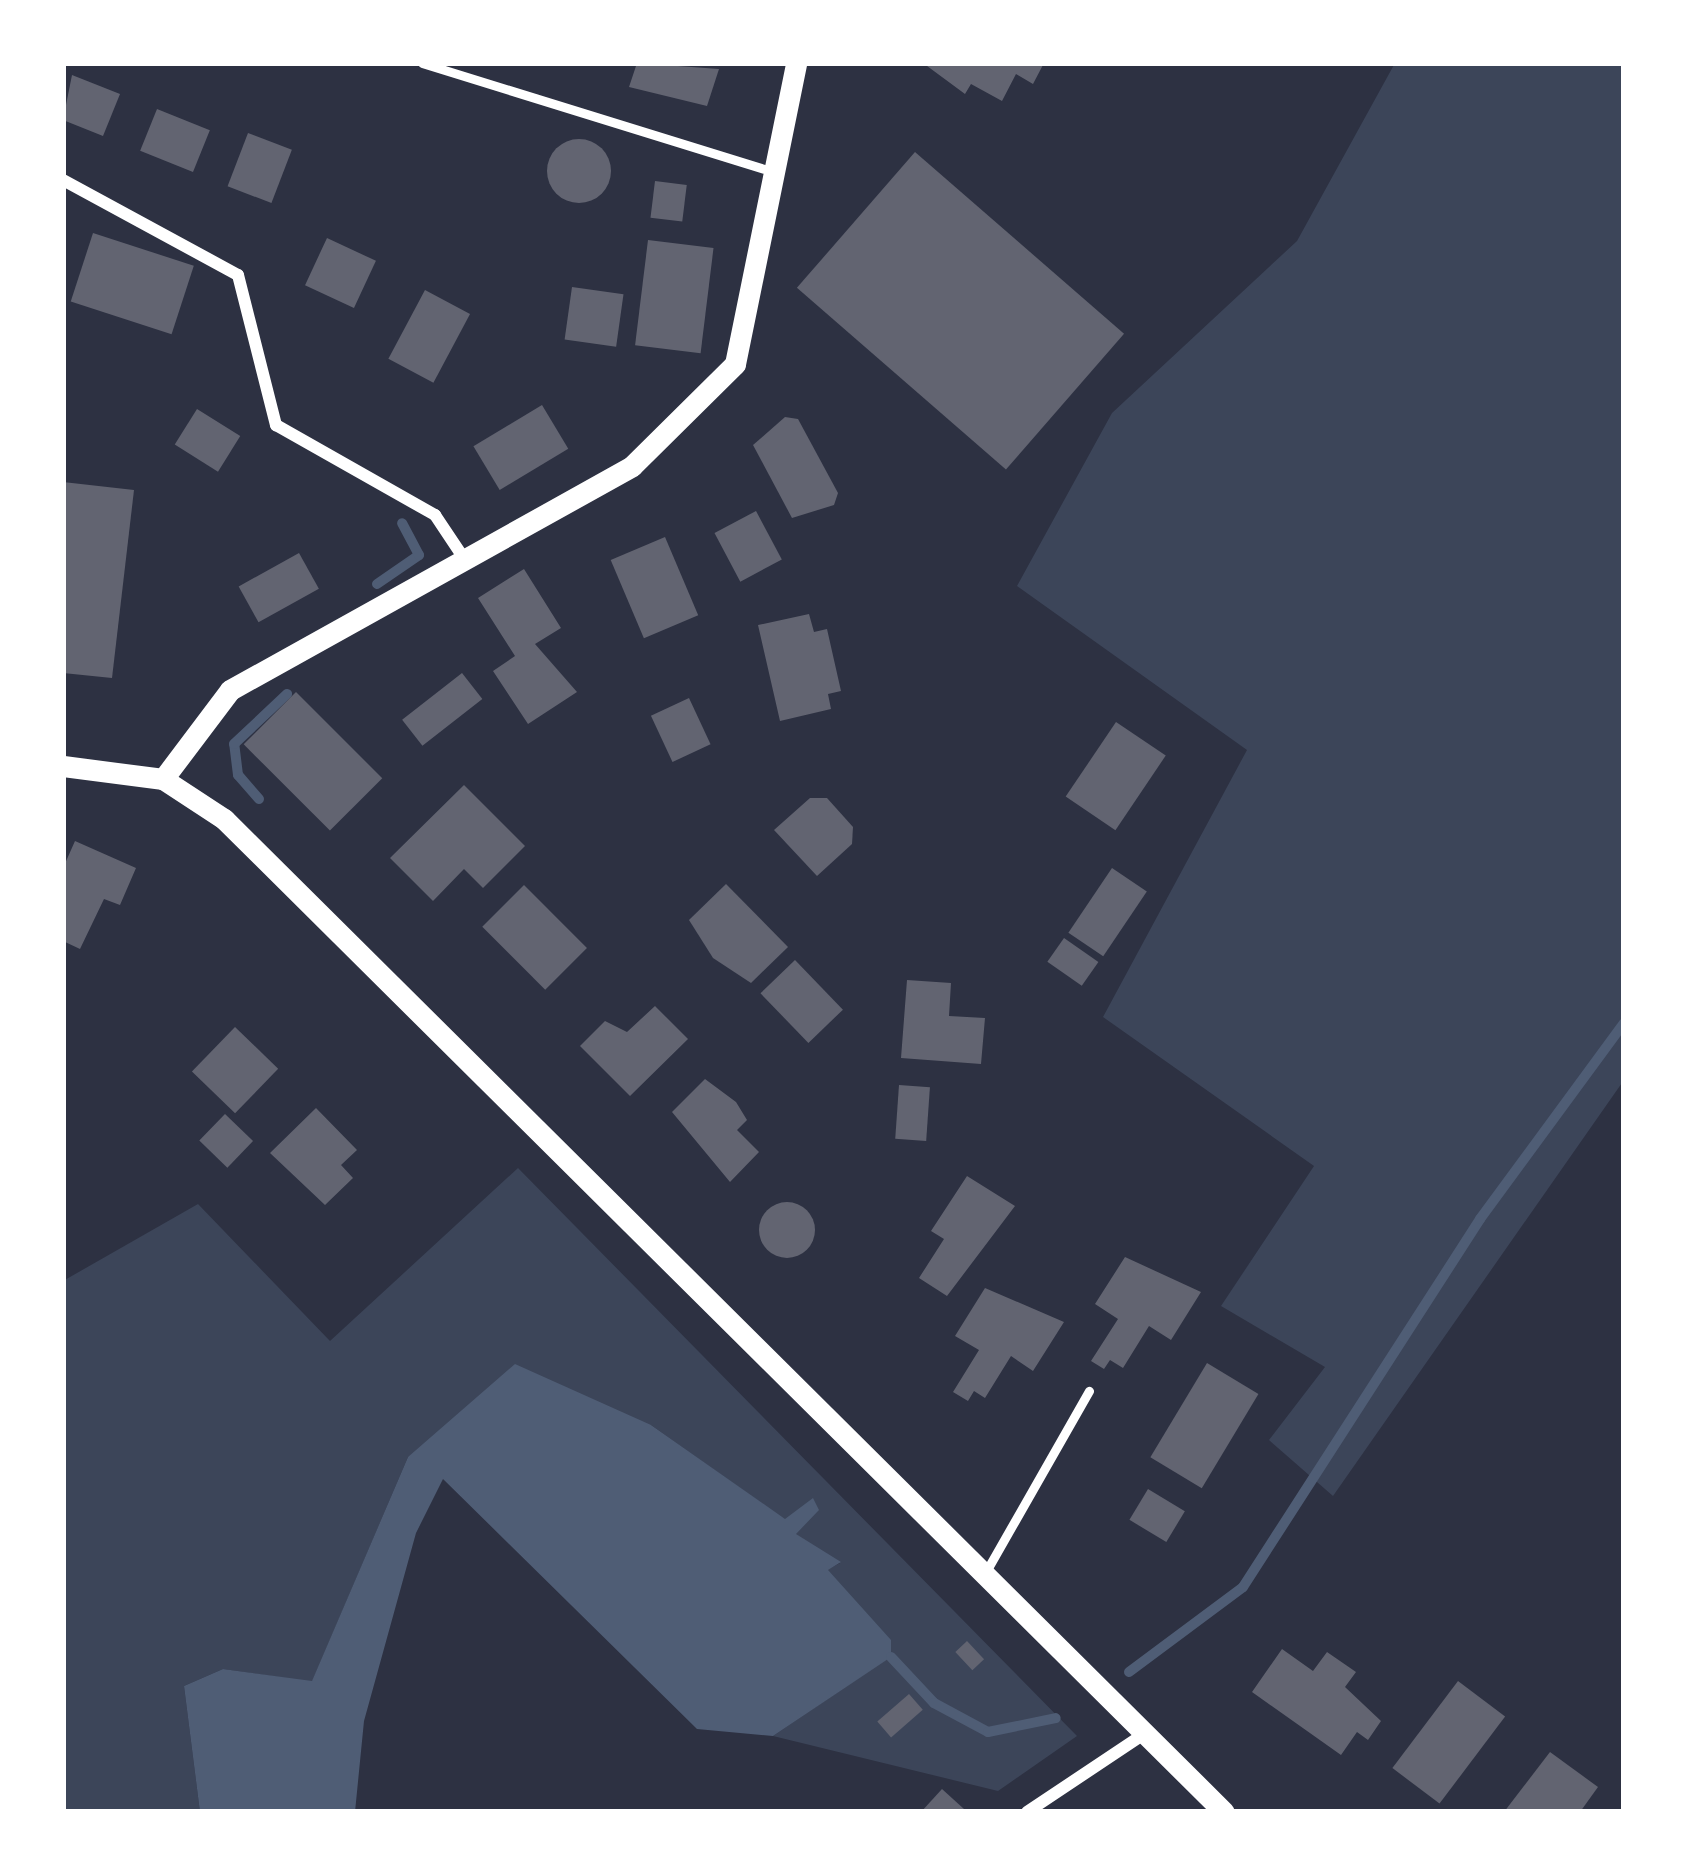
<!DOCTYPE html>
<html>
<head>
<meta charset="utf-8">
<style>
	body { margin:0 }
	#map { position:relative; width:1687px; height:1875px; overflow:hidden; background:#2d3142; font-family:"Open Sans",sans-serif }
	div>[style] { position:absolute }
	[style*='--x'] { left:calc(var(--x)*1px); top:calc(var(--y)*1px); width:calc(var(--w)*1px); rotate:calc(var(--a)*1deg) }
	.green>* { inset:0; background:#3c4559 }
	.water>* { inset:0; background:#4f5d75 }
	.stream>* { height:10px; margin:-5px; padding:0 5px; transform-origin:5px; border-radius:5px; background:#4f5d75 }
	.building>* { inset:0; background:#626471; transform-origin:0 0 }
	.round { border-radius:50% }
	.service>* { height:9px; margin:-4.5px; padding:0 4.5px; transform-origin:4.5px; border-radius:4.5px; background:#fff }
	.minor>* { height:12px; margin:-6px; padding:0 6px; transform-origin:6px; border-radius:6px; background:#fff }
	.tertiary>* { height:21px; margin:-10.5px; padding:0 10.5px; transform-origin:10.5px; border-radius:10.5px; background:#fff }
	span { translate:-50% -50%; white-space:nowrap; text-align:center; line-height:1.15; -webkit-text-stroke:9px #fff; paint-order:stroke }
	.frame { position:absolute; inset:0; border:66px solid #fff; pointer-events:none }
</style>
</head>
<body>
<div id="map">
	<div class="green">
		<div style="clip-path:polygon(1395px 63px,1624px 63px,1624px 1080px,1333px 1496px,1269px 1440px,1325px 1367px,1221px 1306px,1314px 1166px,1103px 1017px,1247px 750px,1017px 586px,1112px 413px,1297px 241px)"></div>
		<div style="clip-path:polygon(518px 1168px,1077px 1736px,998px 1791px,773px 1736px,891px 1656px,890px 1640px,827px 1570px,840px 1563px,795px 1534px,813px 1499px,785px 1520px,651px 1425px,408px 1457px,312px 1682px,223px 1669px,184px 1686px,200px 1812px,63px 1812px,63px 1281px,198px 1204px,330px 1341px)"></div>
	</div>
	<div class="water">
		<div style="clip-path:polygon(515px 1364px,651px 1425px,785px 1519px,813px 1498px,819px 1510px,796px 1534px,841px 1562px,828px 1570px,891px 1640px,891px 1657px,773px 1736px,697px 1729px,443px 1479px,416px 1533px,364px 1721px,355px 1812px,200px 1812px,184px 1686px,223px 1669px,312px 1681px,408px 1457px)"></div>
	</div>
	<div class="stream">
		<div style="--x:377;--y:584;--w:51;--a:-34.6"></div>
		<div style="--x:419;--y:555;--w:36;--a:-118"></div>
		<div style="--x:259;--y:799;--w:32;--a:-131"></div>
		<div style="--x:238;--y:775;--w:31;--a:-97"></div>
		<div style="--x:234;--y:744;--w:73;--a:-43.3"></div>
		<div style="--x:891;--y:1657;--w:63;--a:46.9"></div>
		<div style="--x:934;--y:1703;--w:61;--a:28.2"></div>
		<div style="--x:988;--y:1732;--w:69;--a:-11.6"></div>
		<div style="--x:1129;--y:1672;--w:142;--a:-36.7"></div>
		<div style="--x:1243;--y:1587;--w:438;--a:-57.2"></div>
		<div style="--x:1480;--y:1219;--w:243;--a:-53.7"></div>
	</div>
	<div class="building">
		<div style="clip-path:polygon(637px 63px,719px 69px,707px 106px,629px 87px)"></div>
		<div style="clip-path:polygon(923px 63px,1044px 63px,1033px 84px,1016px 74px,1002px 101px,971px 84px,965px 94px)"></div>
		<div style="clip-path:polygon(72px 75px,120px 94px,103px 136px,63px 120px)"></div>
		<div style="left:157px;top:109px;width:57px;height:45px;rotate:22deg"></div>
		<div style="left:248px;top:133px;width:47px;height:57px;rotate:21deg"></div>
		<div class="round" style="left:547px;top:139px;width:64px;height:64px"></div>
		<div style="left:915px;top:152px;width:277px;height:180px;rotate:41deg"></div>
		<div style="left:655px;top:181px;width:32px;height:37px;rotate:7deg"></div>
		<div style="left:93px;top:233px;width:106px;height:72px;rotate:18deg"></div>
		<div style="left:327px;top:238px;width:54px;height:52px;rotate:25deg"></div>
		<div style="left:648px;top:240px;width:66px;height:106px;rotate:7deg"></div>
		<div style="left:572px;top:287px;width:52px;height:53px;rotate:8deg"></div>
		<div style="left:425px;top:290px;width:51px;height:78px;rotate:28deg"></div>
		<div style="left:542px;top:405px;width:51px;height:80px;rotate:59deg"></div>
		<div style="left:197px;top:409px;width:51px;height:42px;rotate:32deg"></div>
		<div style="clip-path:polygon(785px 417px,798px 419px,838px 493px,834px 505px,792px 518px,753px 445px)"></div>
		<div style="clip-path:polygon(63px 482px,134px 490px,112px 678px,63px 673px)"></div>
		<div style="left:756px;top:511px;width:55px;height:47px;rotate:62deg"></div>
		<div style="left:665px;top:537px;width:85px;height:59px;rotate:67deg"></div>
		<div style="left:299px;top:553px;width:41px;height:69px;rotate:61deg"></div>
		<div style="clip-path:polygon(524px 569px,561px 628px,535px 644px,577px 692px,528px 724px,493px 671px,515px 656px,478px 598px)"></div>
		<div style="clip-path:polygon(809px 614px,814px 632px,827px 629px,841px 691px,828px 694px,831px 709px,780px 721px,758px 625px)"></div>
		<div style="left:462px;top:673px;width:33px;height:76px;rotate:52deg"></div>
		<div style="left:296px;top:692px;width:122px;height:74px;rotate:45deg"></div>
		<div style="left:689px;top:698px;width:51px;height:42px;rotate:65deg"></div>
		<div style="left:1116px;top:722px;width:60px;height:90px;rotate:34deg"></div>
		<div style="clip-path:polygon(464px 785px,525px 846px,483px 888px,464px 869px,433px 901px,390px 858px)"></div>
		<div style="clip-path:polygon(810px 798px,827px 798px,853px 827px,852px 844px,817px 876px,774px 830px)"></div>
		<div style="clip-path:polygon(75px 841px,136px 868px,120px 905px,104px 899px,80px 949px,63px 941px,63px 868px)"></div>
		<div style="left:1112px;top:868px;width:42px;height:78px;rotate:34deg"></div>
		<div style="clip-path:polygon(726px 884px,788px 947px,751px 983px,713px 958px,689px 920px)"></div>
		<div style="left:524px;top:885px;width:89px;height:59px;rotate:45deg"></div>
		<div style="left:1064px;top:938px;width:42px;height:29px;rotate:35deg"></div>
		<div style="left:795px;top:960px;width:69px;height:48px;rotate:46deg"></div>
		<div style="clip-path:polygon(907px 980px,951px 983px,949px 1016px,985px 1018px,981px 1064px,901px 1058px)"></div>
		<div style="clip-path:polygon(655px 1006px,688px 1039px,630px 1096px,580px 1046px,605px 1021px,627px 1032px)"></div>
		<div style="left:235px;top:1027px;width:60px;height:62px;rotate:44deg"></div>
		<div style="clip-path:polygon(705px 1079px,736px 1102px,747px 1120px,737px 1130px,759px 1152px,730px 1182px,672px 1112px)"></div>
		<div style="left:899px;top:1085px;width:31px;height:54px;rotate:4deg"></div>
		<div style="clip-path:polygon(316px 1108px,357px 1150px,341px 1165px,353px 1178px,325px 1205px,270px 1153px)"></div>
		<div style="left:225px;top:1114px;width:39px;height:37px;rotate:44deg"></div>
		<div style="clip-path:polygon(967px 1176px,1015px 1206px,947px 1296px,919px 1278px,944px 1239px,931px 1231px)"></div>
		<div class="round" style="left:759px;top:1202px;width:56px;height:56px"></div>
		<div style="clip-path:polygon(1125px 1257px,1201px 1292px,1171px 1340px,1149px 1326px,1123px 1368px,1110px 1360px,1104px 1369px,1091px 1361px,1118px 1319px,1095px 1304px)"></div>
		<div style="clip-path:polygon(985px 1288px,1064px 1322px,1033px 1371px,1011px 1356px,985px 1398px,974px 1391px,968px 1401px,953px 1392px,979px 1350px,955px 1336px)"></div>
		<div style="left:1207px;top:1363px;width:60px;height:110px;rotate:31deg"></div>
		<div style="left:1148px;top:1489px;width:43px;height:36px;rotate:31deg"></div>
		<div style="left:967px;top:1641px;width:25px;height:16px;rotate:47deg"></div>
		<div style="clip-path:polygon(1282px 1649px,1313px 1671px,1327px 1652px,1356px 1672px,1345px 1687px,1381px 1721px,1368px 1740px,1357px 1732px,1341px 1755px,1252px 1692px)"></div>
		<div style="left:1458px;top:1681px;width:59px;height:109px;rotate:37deg"></div>
		<div style="left:909px;top:1694px;width:21px;height:42px;rotate:49deg"></div>
		<div style="clip-path:polygon(1550px 1752px,1598px 1787px,1580px 1812px,1504px 1812px)"></div>
		<div style="clip-path:polygon(942px 1789px,964px 1809px,921px 1812px)"></div>
	</div>
	<div class="service">
		<div style="--x:422;--y:63;--w:362;--a:17.2"></div>
		<div style="--x:984;--y:1575;--w:212;--a:-60.3"></div>
	</div>
	<div class="minor">
		<div style="--x:63;--y:180;--w:199;--a:28.5"></div>
		<div style="--x:238;--y:275;--w:155;--a:75.8"></div>
		<div style="--x:276;--y:425;--w:183;--a:29.5"></div>
		<div style="--x:435;--y:515;--w:54;--a:56.3"></div>
		<div style="--x:1027;--y:1812;--w:141;--a:-33.7"></div>
	</div>
	<div class="tertiary">
		<div style="--x:63;--y:766;--w:101;--a:7.4"></div>
		<div style="--x:163;--y:779;--w:73;--a:33.3"></div>
		<div style="--x:224;--y:819;--w:1409;--a:44.8"></div>
		<div style="--x:163;--y:779;--w:111;--a:-53"></div>
		<div style="--x:230;--y:690;--w:460;--a:-29.1"></div>
		<div style="--x:632;--y:466;--w:145;--a:-44.7"></div>
		<div style="--x:735;--y:364;--w:307;--a:-78.5"></div>
	</div>
	<div class="frame"></div>
</div>
</body>
</html>
